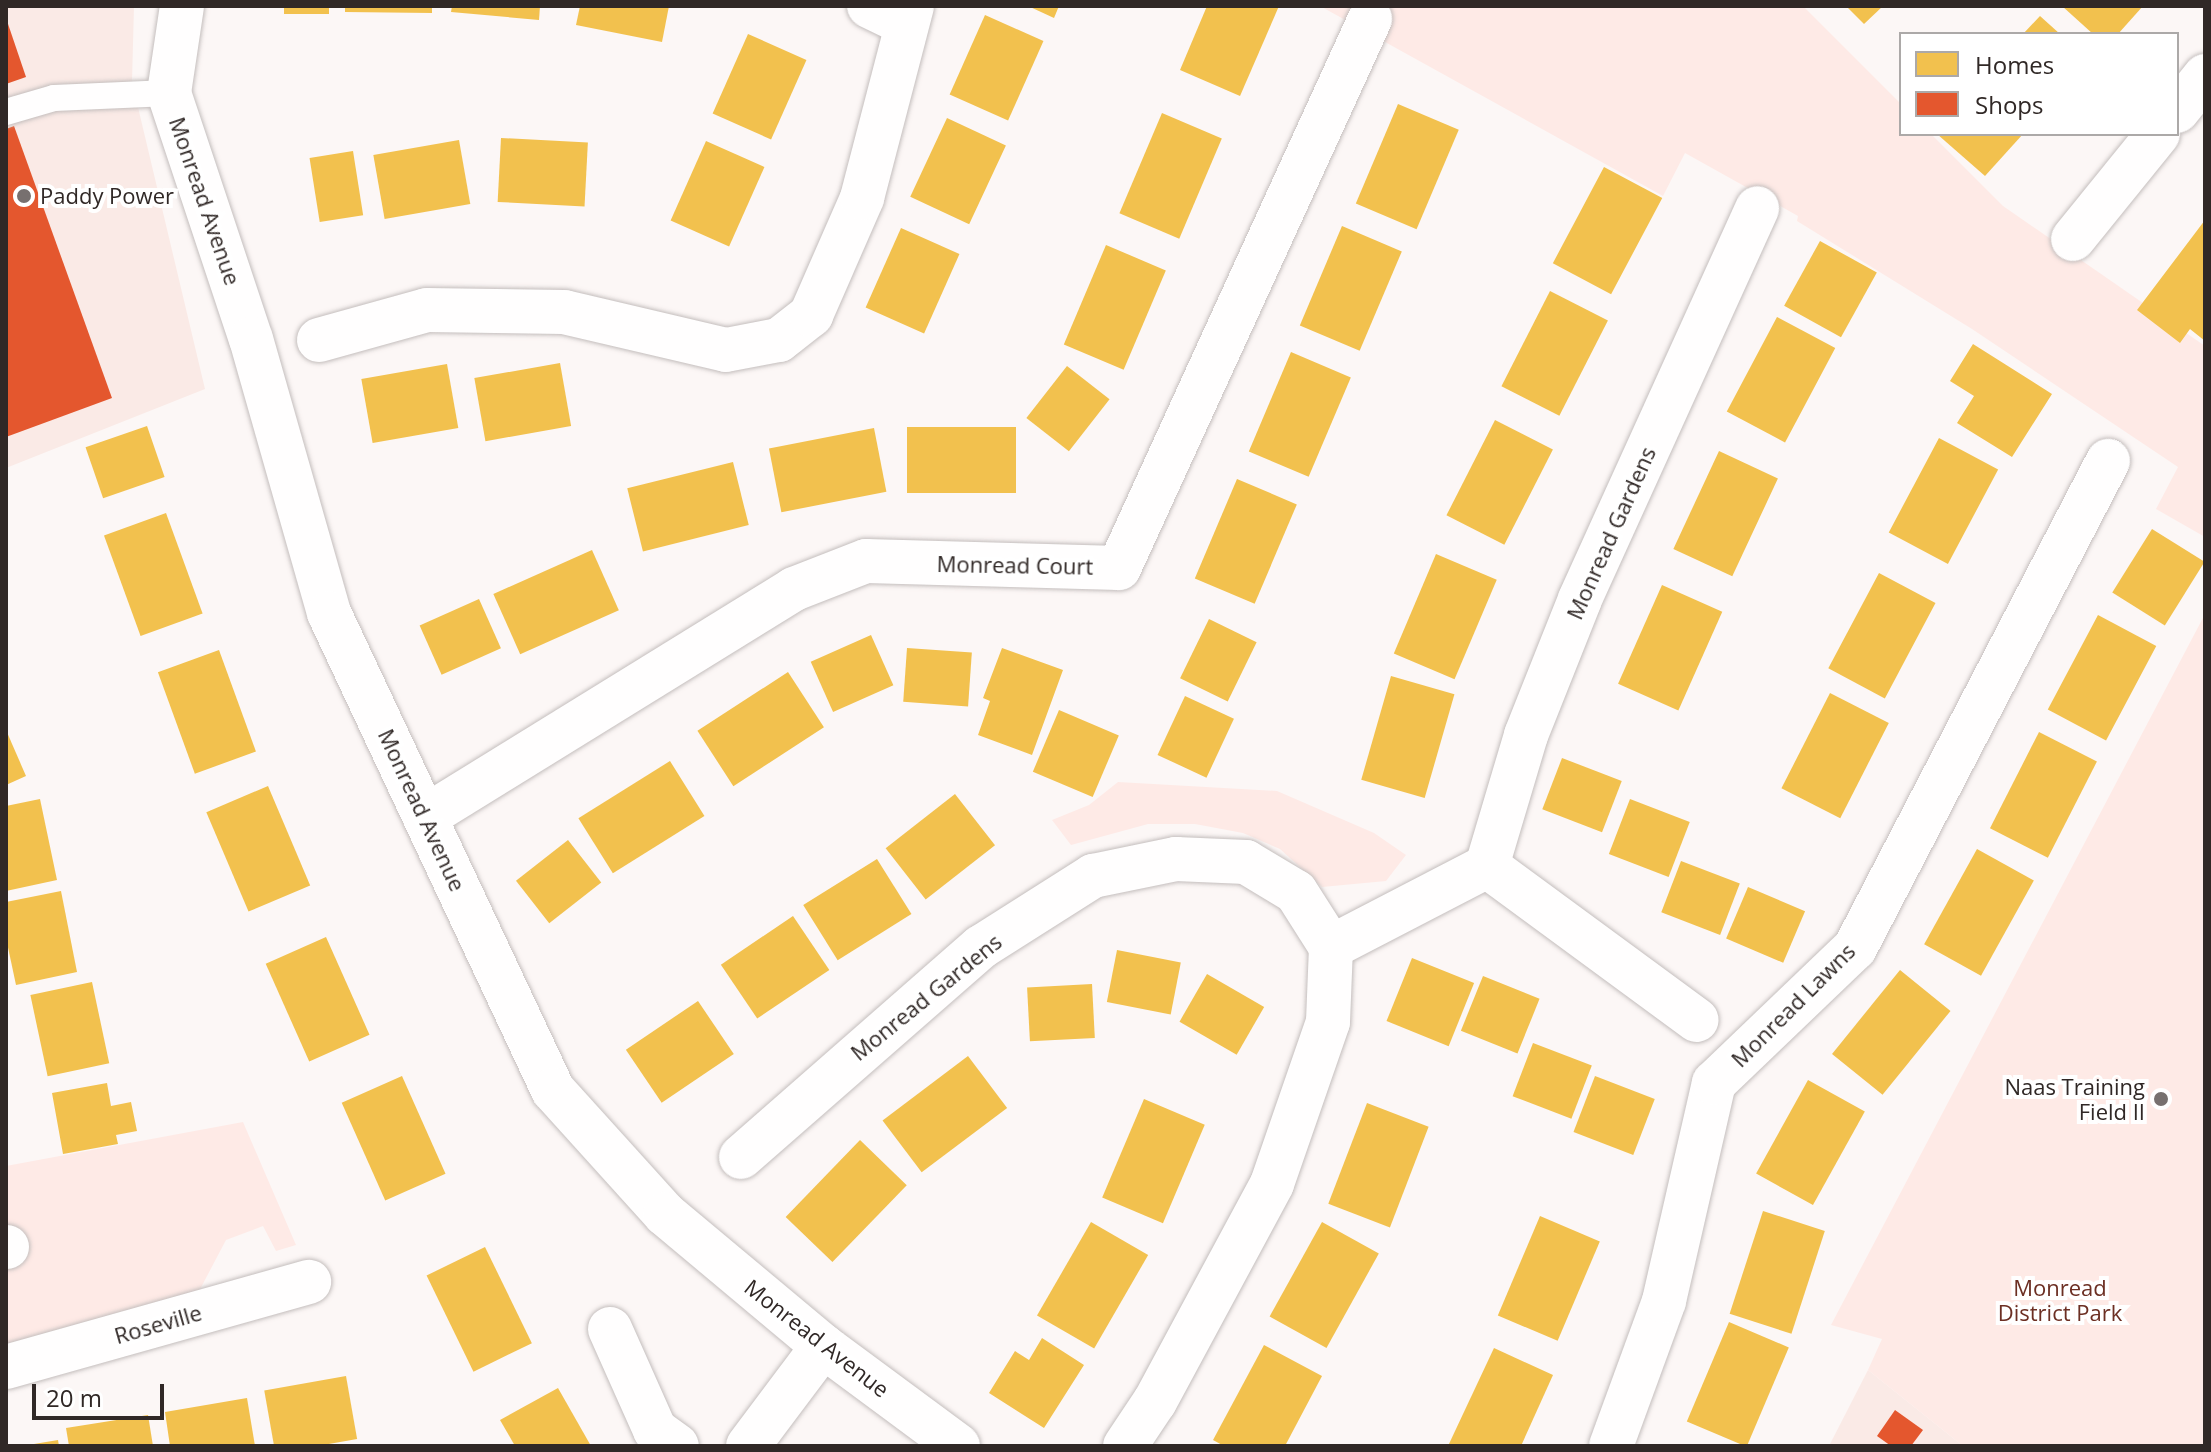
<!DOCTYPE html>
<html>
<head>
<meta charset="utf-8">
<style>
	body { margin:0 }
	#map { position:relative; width:2211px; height:1452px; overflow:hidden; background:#fcf7f6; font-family:"Open Sans",sans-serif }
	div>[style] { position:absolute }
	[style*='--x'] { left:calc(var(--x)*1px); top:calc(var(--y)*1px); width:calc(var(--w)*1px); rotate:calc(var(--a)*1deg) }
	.built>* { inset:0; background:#faeae6 }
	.green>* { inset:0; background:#feeae6 }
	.homes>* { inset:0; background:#f2c14e; transform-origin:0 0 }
	.shops>* { inset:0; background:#e4572e }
	.roads { filter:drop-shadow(0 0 2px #c4bebd) drop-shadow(0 0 2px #c4bebd) }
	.service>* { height:26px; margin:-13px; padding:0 13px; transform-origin:13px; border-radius:13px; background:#fffefe }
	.minor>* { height:44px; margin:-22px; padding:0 22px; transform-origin:22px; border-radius:22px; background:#fffefe }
	.dots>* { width:22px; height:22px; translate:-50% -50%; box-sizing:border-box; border:4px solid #fff; border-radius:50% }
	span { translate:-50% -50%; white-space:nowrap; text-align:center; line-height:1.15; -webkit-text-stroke:8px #fff; paint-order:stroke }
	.poi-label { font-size:22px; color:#302826 }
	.left { translate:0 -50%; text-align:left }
	.right { translate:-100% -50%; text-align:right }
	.street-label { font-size:22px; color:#302826 }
	.park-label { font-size:22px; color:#6c2f23 }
	.frame { position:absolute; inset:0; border:8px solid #302826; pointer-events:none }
	.legend { position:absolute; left:1899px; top:32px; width:280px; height:104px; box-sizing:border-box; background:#fff; border:2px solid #aca9a8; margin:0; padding:10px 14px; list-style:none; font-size:24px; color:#302826 }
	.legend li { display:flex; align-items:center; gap:16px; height:40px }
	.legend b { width:40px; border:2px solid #aca9a8 }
	.scale { position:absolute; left:32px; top:1384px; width:132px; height:36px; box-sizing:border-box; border:4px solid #302826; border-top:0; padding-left:10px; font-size:24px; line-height:28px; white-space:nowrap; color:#302826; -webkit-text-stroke:6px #fff; paint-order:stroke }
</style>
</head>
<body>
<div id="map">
	<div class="built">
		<div style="clip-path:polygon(6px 6px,134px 6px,132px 82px,205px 389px,6px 468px)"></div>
		<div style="clip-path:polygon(1868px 1370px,1963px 1446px,1829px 1446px)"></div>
	</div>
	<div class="green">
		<div style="clip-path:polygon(1320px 6px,1803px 6px,1901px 104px,1901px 134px,1931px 134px,2003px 206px,2205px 346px,2205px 537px,2156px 509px,2178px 467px,1972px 329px,1797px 221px,1798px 216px,1685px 153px,1663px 196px)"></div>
		<div style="clip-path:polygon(2205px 614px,2205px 1446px,1963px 1446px,1868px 1370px,1882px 1339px,1831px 1325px)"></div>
		<div style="clip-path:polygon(1118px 782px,1277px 791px,1374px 833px,1406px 855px,1386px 881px,1322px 887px,1280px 849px,1243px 833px,1195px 824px,1148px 824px,1071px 845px,1052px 820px,1089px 805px)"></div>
		<div style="clip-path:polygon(243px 1122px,296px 1245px,276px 1251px,263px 1226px,226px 1240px,197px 1295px,6px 1349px,6px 1166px)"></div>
	</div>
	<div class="homes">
		<div style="left:284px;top:6px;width:45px;height:8px"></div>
		<div style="clip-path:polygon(345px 6px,432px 6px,432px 13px,345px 12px)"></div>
		<div style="clip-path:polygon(452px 6px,540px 6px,539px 20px,451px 12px)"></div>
		<div style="clip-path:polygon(580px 6px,669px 6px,662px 42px,576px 25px)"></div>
		<div style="clip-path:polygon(1028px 6px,1059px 6px,1054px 18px)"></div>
		<div style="clip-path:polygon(1207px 6px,1279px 6px,1240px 96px,1180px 70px)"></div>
		<div style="clip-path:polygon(1846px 6px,1883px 6px,1864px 24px)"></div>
		<div style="clip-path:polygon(2062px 6px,2143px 6px,2118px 34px,2093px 34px)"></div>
		<div style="left:985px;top:15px;width:64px;height:87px;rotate:24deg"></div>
		<div style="clip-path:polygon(2040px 16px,2060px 34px,2023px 34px)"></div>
		<div style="left:748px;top:34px;width:64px;height:87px;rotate:24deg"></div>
		<div style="left:1398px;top:104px;width:66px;height:108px;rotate:23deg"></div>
		<div style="left:1162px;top:113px;width:65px;height:109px;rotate:23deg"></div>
		<div style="left:947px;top:118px;width:65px;height:87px;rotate:25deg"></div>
		<div style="clip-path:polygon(1937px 134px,2023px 134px,1985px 176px)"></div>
		<div style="left:501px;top:138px;width:87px;height:64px;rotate:3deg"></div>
		<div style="left:459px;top:140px;width:65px;height:87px;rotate:80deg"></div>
		<div style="left:706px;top:141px;width:64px;height:87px;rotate:24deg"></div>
		<div style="left:353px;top:151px;width:65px;height:44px;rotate:81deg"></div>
		<div style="left:1604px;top:167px;width:66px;height:109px;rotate:28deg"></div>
		<div style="clip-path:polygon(2205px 220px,2205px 341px,2190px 329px,2180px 343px,2137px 310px)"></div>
		<div style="left:1342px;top:226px;width:65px;height:108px;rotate:23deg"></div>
		<div style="left:901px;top:228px;width:64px;height:87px;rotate:24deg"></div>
		<div style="left:1820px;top:241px;width:65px;height:74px;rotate:29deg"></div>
		<div style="left:1106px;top:245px;width:65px;height:108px;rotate:23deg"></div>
		<div style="left:1550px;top:291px;width:65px;height:107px;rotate:27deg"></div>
		<div style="left:1777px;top:317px;width:66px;height:107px;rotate:28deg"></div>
		<div style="clip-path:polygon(1973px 344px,2052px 394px,2012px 457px,1957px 423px,1974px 396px,1950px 381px)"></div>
		<div style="left:1291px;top:352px;width:65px;height:108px;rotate:23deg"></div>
		<div style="left:560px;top:363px;width:64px;height:87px;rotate:80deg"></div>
		<div style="left:447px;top:364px;width:65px;height:87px;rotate:80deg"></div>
		<div style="left:1067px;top:366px;width:54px;height:66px;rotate:38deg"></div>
		<div style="left:1495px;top:420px;width:65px;height:107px;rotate:27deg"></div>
		<div style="left:147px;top:426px;width:54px;height:65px;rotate:71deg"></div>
		<div style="left:907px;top:427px;width:109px;height:66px"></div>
		<div style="left:874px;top:428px;width:65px;height:107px;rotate:79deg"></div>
		<div style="left:1939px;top:438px;width:67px;height:107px;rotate:28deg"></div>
		<div style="left:1719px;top:451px;width:65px;height:108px;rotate:25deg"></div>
		<div style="left:733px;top:462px;width:65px;height:109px;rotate:76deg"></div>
		<div style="left:1237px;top:479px;width:65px;height:108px;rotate:23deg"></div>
		<div style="left:166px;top:513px;width:107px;height:66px;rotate:70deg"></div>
		<div style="left:2152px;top:529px;width:62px;height:75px;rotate:32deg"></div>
		<div style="left:592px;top:550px;width:66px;height:108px;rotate:66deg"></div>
		<div style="left:1436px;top:554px;width:66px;height:108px;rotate:23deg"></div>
		<div style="left:1879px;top:573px;width:64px;height:108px;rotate:28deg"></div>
		<div style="left:1662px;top:585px;width:66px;height:108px;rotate:24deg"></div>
		<div style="left:479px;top:599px;width:54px;height:65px;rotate:66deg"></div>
		<div style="left:2098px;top:615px;width:66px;height:107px;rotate:28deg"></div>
		<div style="left:1209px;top:619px;width:53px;height:66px;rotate:26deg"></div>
		<div style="left:871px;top:635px;width:55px;height:66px;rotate:66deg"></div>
		<div style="left:907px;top:648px;width:65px;height:54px;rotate:4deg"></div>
		<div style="clip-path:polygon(1002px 648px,1063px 670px,1032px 755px,978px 735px,990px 701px,983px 698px)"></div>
		<div style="left:219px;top:650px;width:108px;height:65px;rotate:70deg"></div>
		<div style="left:788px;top:672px;width:66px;height:108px;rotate:57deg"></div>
		<div style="left:1391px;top:676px;width:66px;height:108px;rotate:16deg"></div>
		<div style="left:1830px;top:693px;width:66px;height:107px;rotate:27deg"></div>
		<div style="left:1185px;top:696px;width:54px;height:65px;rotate:25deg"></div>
		<div style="left:1059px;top:710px;width:65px;height:67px;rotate:23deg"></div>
		<div style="clip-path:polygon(6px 730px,26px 776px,6px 785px)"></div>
		<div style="left:2039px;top:732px;width:65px;height:108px;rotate:27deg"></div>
		<div style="left:1562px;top:758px;width:64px;height:55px;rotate:21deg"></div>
		<div style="left:670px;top:761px;width:65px;height:108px;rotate:58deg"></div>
		<div style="left:268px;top:786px;width:108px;height:67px;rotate:67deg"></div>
		<div style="left:955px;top:794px;width:65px;height:88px;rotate:52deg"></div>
		<div style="clip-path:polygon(40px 799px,57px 880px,6px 891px,6px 806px)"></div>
		<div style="left:1630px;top:799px;width:64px;height:59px;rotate:21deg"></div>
		<div style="left:568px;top:840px;width:54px;height:66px;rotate:52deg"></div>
		<div style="left:1977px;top:849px;width:65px;height:109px;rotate:29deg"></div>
		<div style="left:877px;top:859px;width:65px;height:87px;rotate:58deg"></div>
		<div style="left:1681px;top:861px;width:63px;height:55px;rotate:21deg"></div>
		<div style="left:1748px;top:887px;width:62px;height:56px;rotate:23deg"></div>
		<div style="clip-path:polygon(61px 891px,77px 972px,16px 985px,6px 938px,6px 902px)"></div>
		<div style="left:793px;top:916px;width:65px;height:87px;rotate:56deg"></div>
		<div style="left:326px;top:937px;width:107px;height:66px;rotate:66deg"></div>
		<div style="left:1117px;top:950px;width:65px;height:53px;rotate:11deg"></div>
		<div style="left:1412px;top:958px;width:67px;height:68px;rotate:22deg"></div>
		<div style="left:1900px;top:970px;width:65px;height:108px;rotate:39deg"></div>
		<div style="left:1207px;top:974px;width:66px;height:55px;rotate:30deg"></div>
		<div style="left:1483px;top:976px;width:61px;height:59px;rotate:22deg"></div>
		<div style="left:92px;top:982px;width:83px;height:63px;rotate:78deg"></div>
		<div style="left:1092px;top:984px;width:54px;height:65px;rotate:87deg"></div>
		<div style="left:698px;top:1001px;width:64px;height:87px;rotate:56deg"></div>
		<div style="left:1533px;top:1043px;width:63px;height:57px;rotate:21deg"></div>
		<div style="left:968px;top:1056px;width:65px;height:107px;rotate:53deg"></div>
		<div style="left:402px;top:1076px;width:107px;height:66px;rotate:66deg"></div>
		<div style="left:1595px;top:1076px;width:64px;height:60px;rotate:21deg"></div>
		<div style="left:1808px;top:1080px;width:65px;height:107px;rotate:29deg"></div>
		<div style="clip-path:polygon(107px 1083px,111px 1106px,131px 1102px,137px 1131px,116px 1135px,118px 1144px,63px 1154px,52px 1093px)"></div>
		<div style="left:1144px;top:1099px;width:66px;height:107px;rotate:23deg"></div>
		<div style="left:1367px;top:1103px;width:66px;height:108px;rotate:21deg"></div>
		<div style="left:860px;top:1140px;width:65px;height:107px;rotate:44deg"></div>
		<div style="left:1763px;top:1211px;width:65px;height:108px;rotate:18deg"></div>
		<div style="left:1540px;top:1216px;width:65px;height:108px;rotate:23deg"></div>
		<div style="left:1091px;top:1222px;width:66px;height:108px;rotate:30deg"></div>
		<div style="left:1322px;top:1222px;width:65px;height:108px;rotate:29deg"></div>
		<div style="left:485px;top:1247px;width:107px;height:65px;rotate:64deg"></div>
		<div style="left:1729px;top:1322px;width:65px;height:108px;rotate:23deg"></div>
		<div style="clip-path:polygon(1042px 1338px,1084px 1365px,1044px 1428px,989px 1393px,1015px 1351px,1029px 1360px)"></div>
		<div style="clip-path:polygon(1264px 1345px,1322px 1376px,1285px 1446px,1224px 1446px,1213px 1440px)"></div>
		<div style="clip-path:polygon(1494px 1348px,1553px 1375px,1521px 1446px,1448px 1446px)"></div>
		<div style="left:346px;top:1376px;width:64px;height:83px;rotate:80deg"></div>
		<div style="clip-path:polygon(558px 1388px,591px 1446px,515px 1446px,500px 1420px)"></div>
		<div style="clip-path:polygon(247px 1398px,255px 1446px,170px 1446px,165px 1412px)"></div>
		<div style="clip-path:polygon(148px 1415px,153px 1446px,69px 1446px,66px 1428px)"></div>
		<div style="clip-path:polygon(58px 1440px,59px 1446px,34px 1446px,34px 1444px)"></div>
	</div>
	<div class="shops">
		<div style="clip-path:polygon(6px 18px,26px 77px,6px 84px)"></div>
		<div style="clip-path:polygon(14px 126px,112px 398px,6px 437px,6px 129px)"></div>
		<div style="clip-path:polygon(1895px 1410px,1923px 1430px,1911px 1446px,1891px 1446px,1877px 1436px)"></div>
	</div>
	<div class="roads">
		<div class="service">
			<div style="--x:6;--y:112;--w:50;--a:-16.3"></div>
			<div style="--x:54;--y:98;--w:115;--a:-2.5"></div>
		</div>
		<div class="minor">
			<div style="--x:182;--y:6;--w:88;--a:98.5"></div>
			<div style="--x:169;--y:93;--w:259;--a:71.6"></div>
			<div style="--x:251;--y:339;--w:285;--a:74.1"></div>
			<div style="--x:329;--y:613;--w:527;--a:64.85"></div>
			<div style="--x:553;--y:1090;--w:167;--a:47.9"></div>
			<div style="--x:665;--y:1214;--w:206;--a:39.9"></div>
			<div style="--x:823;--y:1346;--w:168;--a:36.5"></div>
			<div style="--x:869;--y:6;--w:41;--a:25.9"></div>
			<div style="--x:2177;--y:111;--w:45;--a:-51.3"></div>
			<div style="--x:2073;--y:239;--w:135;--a:-51"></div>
			<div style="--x:319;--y:340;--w:112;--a:-15.5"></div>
			<div style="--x:427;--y:310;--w:137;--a:0.8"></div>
			<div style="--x:564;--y:312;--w:166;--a:13.2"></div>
			<div style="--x:726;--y:350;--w:54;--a:-10.7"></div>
			<div style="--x:779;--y:340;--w:41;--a:-38"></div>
			<div style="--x:811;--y:315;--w:128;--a:-66.4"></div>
			<div style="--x:862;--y:198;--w:198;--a:-75.4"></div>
			<div style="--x:425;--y:817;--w:434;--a:-31.7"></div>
			<div style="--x:794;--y:589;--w:77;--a:-21.3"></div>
			<div style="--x:866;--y:561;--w:253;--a:1.6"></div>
			<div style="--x:1119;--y:568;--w:604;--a:-65.43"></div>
			<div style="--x:1487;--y:866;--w:260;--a:36.3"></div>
			<div style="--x:1331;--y:947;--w:176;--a:-27.4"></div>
			<div style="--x:1487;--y:866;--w:137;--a:-73.4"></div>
			<div style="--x:1526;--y:735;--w:146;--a:-68.3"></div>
			<div style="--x:1580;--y:599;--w:429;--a:-65.6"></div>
			<div style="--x:741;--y:1157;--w:319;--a:-41.2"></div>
			<div style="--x:981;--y:947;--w:133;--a:-32.4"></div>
			<div style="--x:1093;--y:876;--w:85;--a:-11.6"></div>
			<div style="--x:1176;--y:859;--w:70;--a:2.5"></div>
			<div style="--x:1246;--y:862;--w:58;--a:31"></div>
			<div style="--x:1296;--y:892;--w:65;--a:57.5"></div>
			<div style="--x:1331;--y:947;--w:75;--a:92.3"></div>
			<div style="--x:1328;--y:1022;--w:171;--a:109.1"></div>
			<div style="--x:1272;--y:1184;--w:247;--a:118.3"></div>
			<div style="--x:1155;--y:1401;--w:54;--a:123.7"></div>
			<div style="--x:6;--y:1247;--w:1;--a:0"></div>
			<div style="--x:610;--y:1329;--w:111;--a:66"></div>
			<div style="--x:655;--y:1430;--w:27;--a:36"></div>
			<div style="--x:6;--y:1367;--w:315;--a:-15.7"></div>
			<div style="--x:748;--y:1446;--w:125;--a:-53.1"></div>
			<div style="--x:1611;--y:1446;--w:154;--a:-69.9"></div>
			<div style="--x:1664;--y:1301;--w:224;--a:-77.1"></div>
			<div style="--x:1714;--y:1083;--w:195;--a:-43.8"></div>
			<div style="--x:1855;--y:948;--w:549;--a:-62.55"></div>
		</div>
	</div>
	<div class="dots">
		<div style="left:24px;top:196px;background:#77706f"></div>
		<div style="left:2161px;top:1099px;background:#77706f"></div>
	</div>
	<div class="poi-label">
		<span class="left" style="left:40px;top:196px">Paddy Power</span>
		<span class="right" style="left:2145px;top:1099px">Naas Training<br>Field II</span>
	</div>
	<div class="street-label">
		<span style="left:205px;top:201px;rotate:71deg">Monread Avenue</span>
		<span style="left:1611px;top:533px;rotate:-66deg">Monread Gardens</span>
		<span style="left:1015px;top:565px;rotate:1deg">Monread Court</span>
		<span style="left:422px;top:810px;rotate:65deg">Monread Avenue</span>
		<span style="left:926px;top:997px;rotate:-39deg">Monread Gardens</span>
		<span style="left:1793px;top:1005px;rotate:-45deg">Monread Lawns</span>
		<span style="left:158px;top:1324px;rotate:-16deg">Roseville</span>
		<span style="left:817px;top:1338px;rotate:38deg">Monread Avenue</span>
	</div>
	<div class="park-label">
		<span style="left:2060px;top:1300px">Monread<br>District Park</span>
	</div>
	<div class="frame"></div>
	<ul class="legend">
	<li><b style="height:22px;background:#f2c14e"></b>Homes</li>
	<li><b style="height:22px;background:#e4572e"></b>Shops</li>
	</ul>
	<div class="scale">20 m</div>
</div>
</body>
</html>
